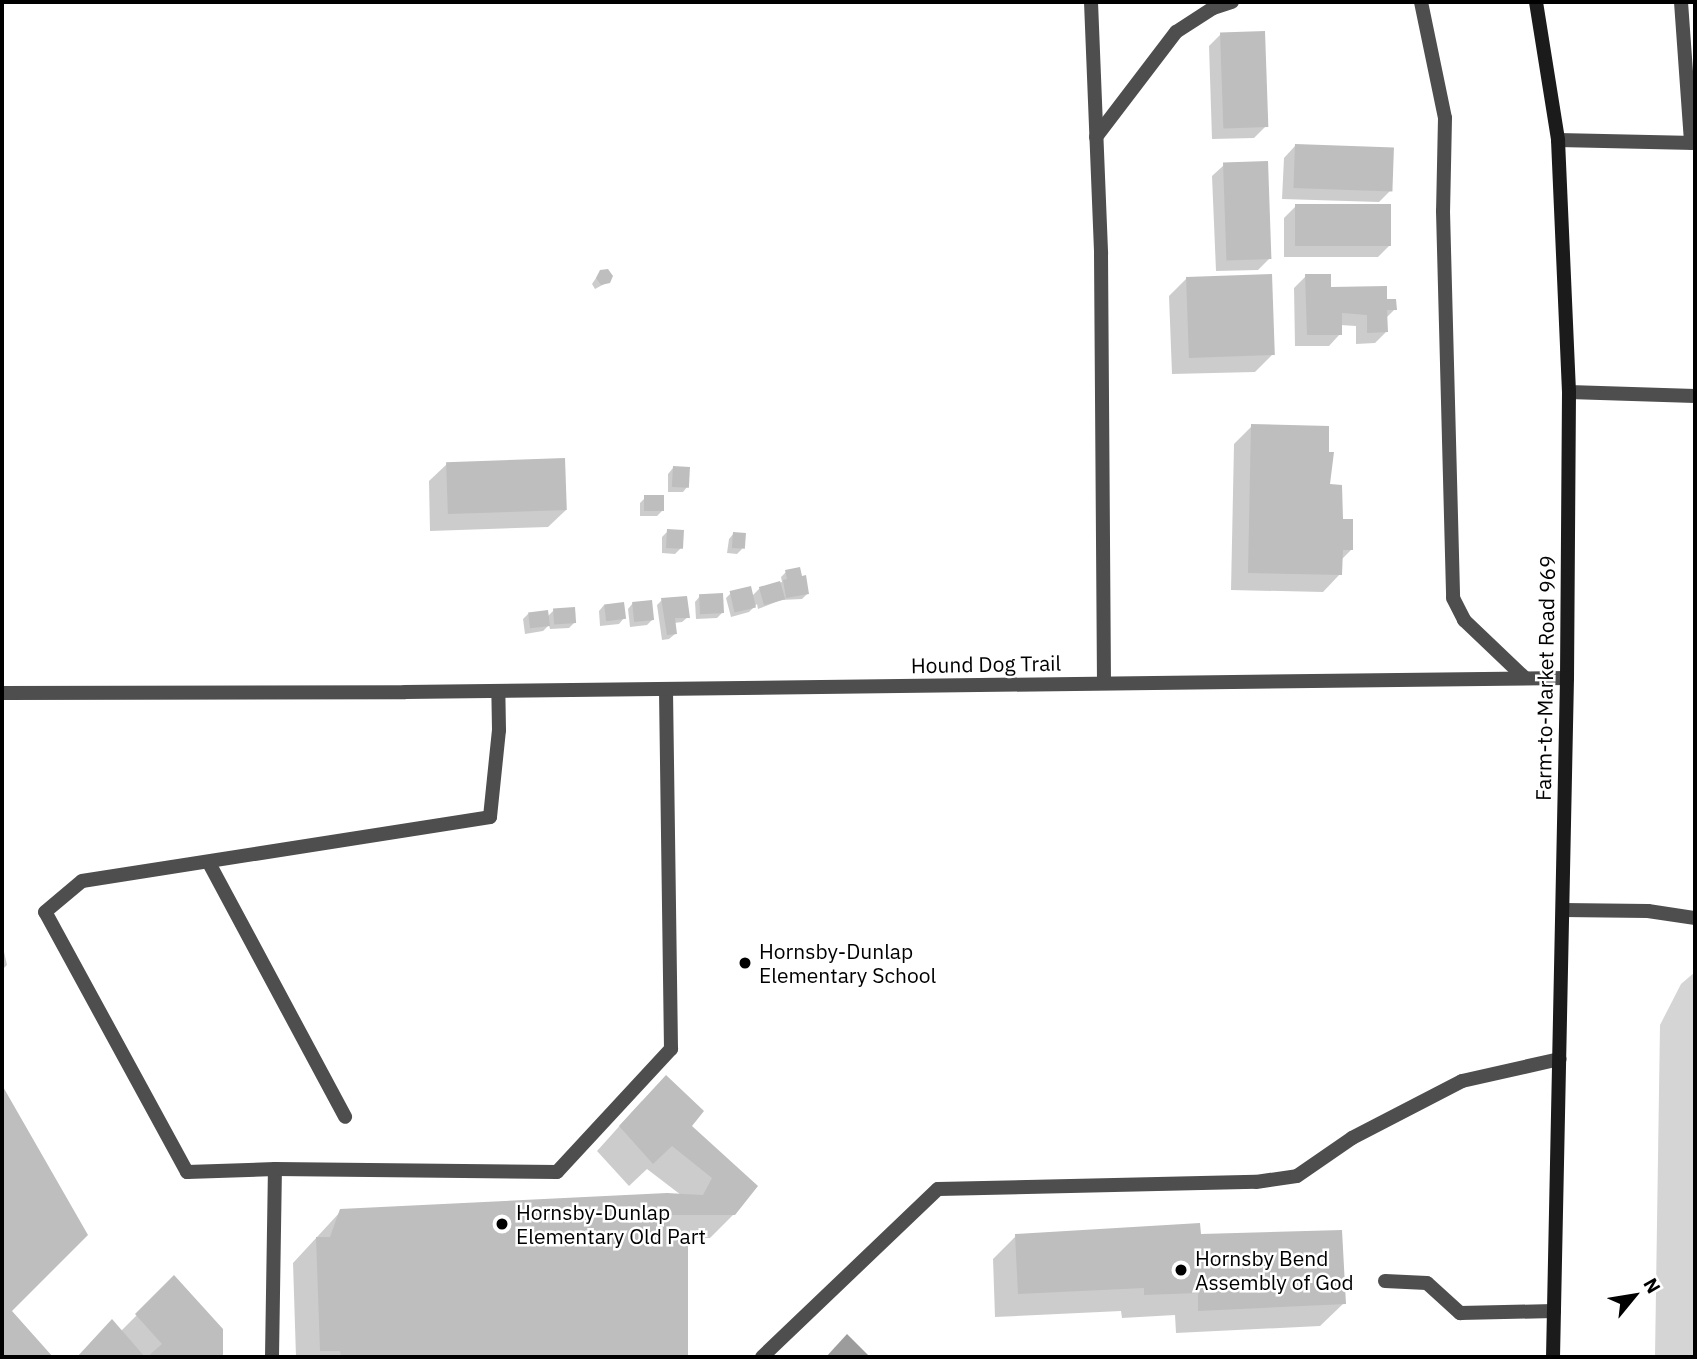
<!DOCTYPE html>
<html>
<head>
<meta charset="utf-8">
<style>
	body { margin:0 }
	#map { position:relative; width:1697px; height:1359px; overflow:hidden; background:#fff; font-family:"IBM Plex Sans",sans-serif }
	div>[style] { position:absolute }
	[style*='--x'] { left:calc(var(--x)*1px); top:calc(var(--y)*1px); width:calc(var(--w)*1px); rotate:calc(var(--a)*1deg) }
	.green>* { inset:0; background:#d5d5d5 }
	.water>* { inset:0; background:#9c9c9c }
	.shadow>* { inset:0; background:#0003 }
	.building>* { inset:0; background:#bebebe; transform-origin:0 0 }
	.service>* { height:14px; margin:-7px; padding:0 7px; transform-origin:7px; border-radius:7px; background:#4e4e4e }
	.minor>* { height:14px; margin:-7px; padding:0 7px; transform-origin:7px; border-radius:7px; background:#4e4e4e }
	.secondary>* { height:14px; margin:-7px; padding:0 7px; transform-origin:7px; border-radius:7px; background:#1b1b1b }
	.dots>* { width:19px; height:19px; translate:-50% -50%; box-sizing:border-box; border:4px solid #fff; border-radius:50% }
	span { translate:-50% -50%; white-space:nowrap; text-align:center; line-height:1.15; -webkit-text-stroke:5px #fff; paint-order:stroke }
	.street-label { font-size:21px; color:#000 }
	.poi-label { font-size:21px; color:#000 }
	.left { translate:0 -50%; text-align:left }
	.frame { position:absolute; inset:0; border:4px solid #000; pointer-events:none }
	.north { position:absolute; left:1599px; top:1261px; width:70px; height:70px; -webkit-text-stroke:5px #fff; paint-order:stroke; rotate:60deg; font-size:19px; font-weight:700; line-height:28px; text-align:center; color:#000 }
	.north::after { content:''; display:block; margin:auto; width:24px; height:32px; background:#000; clip-path:polygon(50% 0,100% 100%,50% 72%,0 100%) }
</style>
</head>
<body>
<div id="map">
	<div class="green">
		<div style="clip-path:polygon(1695px 972px,1695px 1357px,1655px 1357px,1660px 1025px,1681px 984px)"></div>
	</div>
	<div class="water">
		<div style="clip-path:polygon(847px 1334px,870px 1357px,826px 1357px)"></div>
	</div>
	<div class="shadow">
		<div style="clip-path:polygon(1221px 34px,1266px 126px,1254px 138px,1212px 139px,1209px 46px)"></div>
		<div style="clip-path:polygon(1295px 146px,1391px 190px,1379px 202px,1282px 199px,1284px 158px)"></div>
		<div style="clip-path:polygon(1224px 165px,1270px 258px,1258px 270px,1216px 271px,1212px 176px)"></div>
		<div style="clip-path:polygon(1296px 206px,1390px 245px,1378px 257px,1284px 257px,1284px 218px)"></div>
		<div style="clip-path:polygon(600px 272px,608px 282px,595px 289px,592px 284px)"></div>
		<div style="clip-path:polygon(1306px 276px,1330px 288px,1386px 301px,1395px 309px,1386px 318px,1386px 332px,1375px 343px,1356px 344px,1356px 326px,1340px 325px,1340px 334px,1329px 346px,1295px 346px,1294px 288px)"></div>
		<div style="clip-path:polygon(1187px 278px,1273px 354px,1255px 372px,1172px 374px,1169px 296px)"></div>
		<div style="clip-path:polygon(1252px 426px,1328px 486px,1351px 550px,1341px 560px,1340px 574px,1323px 592px,1231px 590px,1234px 444px)"></div>
		<div style="clip-path:polygon(447px 464px,566px 510px,548px 527px,430px 531px,429px 481px)"></div>
		<div style="clip-path:polygon(673px 468px,688px 486px,683px 492px,668px 492px,668px 474px)"></div>
		<div style="clip-path:polygon(645px 498px,663px 510px,657px 516px,640px 516px,640px 503px)"></div>
		<div style="clip-path:polygon(668px 531px,681px 548px,675px 554px,662px 553px,662px 537px)"></div>
		<div style="clip-path:polygon(734px 533px,742px 549px,737px 554px,727px 553px,729px 539px)"></div>
		<div style="clip-path:polygon(786px 572px,808px 593px,802px 599px,781px 600px,758px 609px,757px 604px,749px 612px,731px 617px,726px 598px,731px 593px,752px 596px,760px 588px,782px 582px,781px 577px)"></div>
		<div style="clip-path:polygon(700px 596px,722px 613px,717px 618px,696px 619px,695px 602px)"></div>
		<div style="clip-path:polygon(662px 600px,688px 617px,682px 622px,674px 623px,675px 634px,669px 639px,662px 640px,657px 605px)"></div>
		<div style="clip-path:polygon(633px 603px,652px 620px,647px 625px,630px 627px,628px 609px)"></div>
		<div style="clip-path:polygon(604px 605px,624px 618px,619px 624px,600px 626px,599px 611px)"></div>
		<div style="clip-path:polygon(554px 610px,575px 622px,569px 628px,550px 629px,549px 625px,543px 631px,525px 634px,523px 619px,528px 614px,547px 617px)"></div>
		<div style="clip-path:polygon(2px 943px,7px 965px,2px 970px)"></div>
		<div style="clip-path:polygon(2px 1089px,86px 1235px,9px 1311px,50px 1357px,2px 1357px)"></div>
		<div style="clip-path:polygon(642px 1101px,690px 1126px,734px 1214px,710px 1238px,686px 1238px,687px 1357px,296px 1357px,293px 1263px,341px 1211px,681px 1195px,647px 1169px,629px 1186px,597px 1151px)"></div>
		<div style="clip-path:polygon(1016px 1236px,1344px 1303px,1320px 1326px,1176px 1333px,1175px 1315px,1122px 1318px,1121px 1311px,995px 1317px,993px 1259px)"></div>
		<div style="clip-path:polygon(174px 1278px,222px 1329px,221px 1357px,78px 1357px,94px 1339px,120px 1332px)"></div>
	</div>
	<div class="building">
		<div style="left:1265px;top:31px;width:96px;height:45px;rotate:88deg"></div>
		<div style="left:1295px;top:144px;width:99px;height:44px;rotate:2deg"></div>
		<div style="left:1268px;top:161px;width:98px;height:45px;rotate:88deg"></div>
		<div style="left:1295px;top:204px;width:96px;height:42px"></div>
		<div style="clip-path:polygon(608px 269px,613px 276px,610px 283px,601px 285px,596px 278px,600px 270px)"></div>
		<div style="left:1272px;top:274px;width:81px;height:86px;rotate:88deg"></div>
		<div style="clip-path:polygon(1305px 274px,1331px 274px,1331px 287px,1387px 286px,1387px 299px,1396px 299px,1397px 310px,1387px 310px,1388px 332px,1367px 333px,1367px 315px,1342px 313px,1342px 335px,1307px 335px)"></div>
		<div style="clip-path:polygon(1251px 424px,1329px 426px,1329px 452px,1334px 452px,1330px 484px,1342px 485px,1343px 519px,1353px 519px,1353px 550px,1343px 550px,1342px 575px,1248px 573px)"></div>
		<div style="left:565px;top:458px;width:52px;height:119px;rotate:88deg"></div>
		<div style="left:673px;top:466px;width:17px;height:21px;rotate:3deg"></div>
		<div style="left:664px;top:495px;width:16px;height:20px;rotate:90deg"></div>
		<div style="left:667px;top:529px;width:17px;height:19px;rotate:3deg"></div>
		<div style="left:733px;top:532px;width:13px;height:16px;rotate:4deg"></div>
		<div style="clip-path:polygon(800px 567px,802px 576px,806px 575px,809px 594px,786px 598px,783px 580px,787px 579px,785px 570px)"></div>
		<div style="left:780px;top:581px;width:19px;height:22px;rotate:74deg"></div>
		<div style="left:751px;top:586px;width:22px;height:22px;rotate:77deg"></div>
		<div style="left:723px;top:593px;width:20px;height:24px;rotate:87deg"></div>
		<div style="clip-path:polygon(687px 596px,690px 618px,675px 618px,677px 634px,667px 635px,661px 598px)"></div>
		<div style="left:652px;top:600px;width:20px;height:20px;rotate:84deg"></div>
		<div style="left:624px;top:602px;width:17px;height:20px;rotate:83deg"></div>
		<div style="left:575px;top:607px;width:16px;height:22px;rotate:86deg"></div>
		<div style="left:548px;top:610px;width:16px;height:20px;rotate:83deg"></div>
		<div style="clip-path:polygon(666px 1075px,704px 1111px,692px 1126px,758px 1186px,735px 1215px,670px 1215px,670px 1232px,688px 1232px,688px 1357px,341px 1357px,340px 1351px,320px 1351px,316px 1237px,330px 1237px,340px 1209px,667px 1193px,703px 1195px,712px 1178px,672px 1146px,653px 1164px,619px 1126px)"></div>
		<div style="clip-path:polygon(2px 1085px,88px 1235px,12px 1311px,53px 1357px,2px 1357px)"></div>
		<div style="clip-path:polygon(1200px 1223px,1201px 1234px,1342px 1230px,1346px 1304px,1198px 1311px,1198px 1293px,1144px 1295px,1144px 1288px,1018px 1294px,1015px 1234px)"></div>
		<div style="clip-path:polygon(174px 1275px,223px 1329px,223px 1357px,147px 1357px,162px 1344px,135px 1314px)"></div>
		<div style="clip-path:polygon(112px 1319px,145px 1357px,77px 1357px)"></div>
	</div>
	<div class="service">
		<div style="--x:1091;--y:2;--w:252;--a:87.7"></div>
		<div style="--x:1101;--y:254;--w:429;--a:89.6"></div>
		<div style="--x:1421;--y:2;--w:118;--a:78.3"></div>
		<div style="--x:1445;--y:118;--w:93;--a:91.2"></div>
		<div style="--x:1443;--y:211;--w:387;--a:88.5"></div>
		<div style="--x:1453;--y:598;--w:25;--a:63"></div>
		<div style="--x:1464;--y:620;--w:84;--a:43.6"></div>
		<div style="--x:1681;--y:2;--w:141;--a:85.9"></div>
		<div style="--x:1096;--y:137;--w:132;--a:-52.7"></div>
		<div style="--x:1176;--y:32;--w:44;--a:-33"></div>
		<div style="--x:1213;--y:8;--w:20;--a:-18"></div>
		<div style="--x:1558;--y:140;--w:137;--a:1.3"></div>
		<div style="--x:1569;--y:392;--w:126;--a:1.8"></div>
		<div style="--x:2;--y:693;--w:403;--a:-0.1"></div>
		<div style="--x:209;--y:863;--w:288;--a:61.8"></div>
		<div style="--x:1563;--y:910;--w:85;--a:0.7"></div>
		<div style="--x:1648;--y:911;--w:48;--a:8.5"></div>
		<div style="--x:275;--y:1169;--w:282;--a:0.6"></div>
		<div style="--x:557;--y:1172;--w:168;--a:-47.2"></div>
		<div style="--x:671;--y:1049;--w:360;--a:-90.8"></div>
		<div style="--x:1385;--y:1281;--w:42;--a:2.7"></div>
		<div style="--x:1427;--y:1283;--w:45;--a:42.3"></div>
		<div style="--x:1460;--y:1313;--w:94;--a:-1.2"></div>
		<div style="--x:272;--y:1357;--w:188;--a:-89.1"></div>
		<div style="--x:275;--y:1169;--w:88;--a:178"></div>
		<div style="--x:187;--y:1172;--w:296;--a:-118.6"></div>
		<div style="--x:45;--y:912;--w:48;--a:-40"></div>
		<div style="--x:82;--y:881;--w:413;--a:-8.9"></div>
		<div style="--x:490;--y:817;--w:87;--a:-84.1"></div>
		<div style="--x:499;--y:730;--w:39;--a:-91"></div>
		<div style="--x:762;--y:1357;--w:243;--a:-43.7"></div>
		<div style="--x:938;--y:1189;--w:318;--a:-1.3"></div>
		<div style="--x:1256;--y:1182;--w:41;--a:-8.3"></div>
		<div style="--x:1297;--y:1176;--w:67;--a:-34.6"></div>
		<div style="--x:1352;--y:1138;--w:124;--a:-27.4"></div>
		<div style="--x:1462;--y:1081;--w:100;--a:-12.7"></div>
	</div>
	<div class="minor">
		<div style="--x:405;--y:692;--w:1162;--a:-0.69"></div>
	</div>
	<div class="secondary">
		<div style="--x:1536;--y:2;--w:140;--a:80.9"></div>
		<div style="--x:1558;--y:140;--w:252;--a:87.5"></div>
		<div style="--x:1569;--y:392;--w:286;--a:90.4"></div>
		<div style="--x:1567;--y:678;--w:679;--a:91.18"></div>
	</div>
	<div class="dots">
		<div style="left:745px;top:963px;background:#000"></div>
		<div style="left:502px;top:1224px;background:#000"></div>
		<div style="left:1181px;top:1270px;background:#000"></div>
	</div>
	<div class="street-label">
		<span style="left:986px;top:664px;rotate:-1deg">Hound Dog Trail</span>
		<span style="left:1545px;top:678px;rotate:-89deg">Farm-to-Market Road 969</span>
	</div>
	<div class="poi-label">
		<span class="left" style="left:759px;top:963px">Hornsby-Dunlap<br>Elementary School</span>
		<span class="left" style="left:516px;top:1224px">Hornsby-Dunlap<br>Elementary Old Part</span>
		<span class="left" style="left:1195px;top:1270px">Hornsby Bend<br>Assembly of God</span>
	</div>
	<div class="frame"></div>
	<div class="north">N</div>
</div>
</body>
</html>
